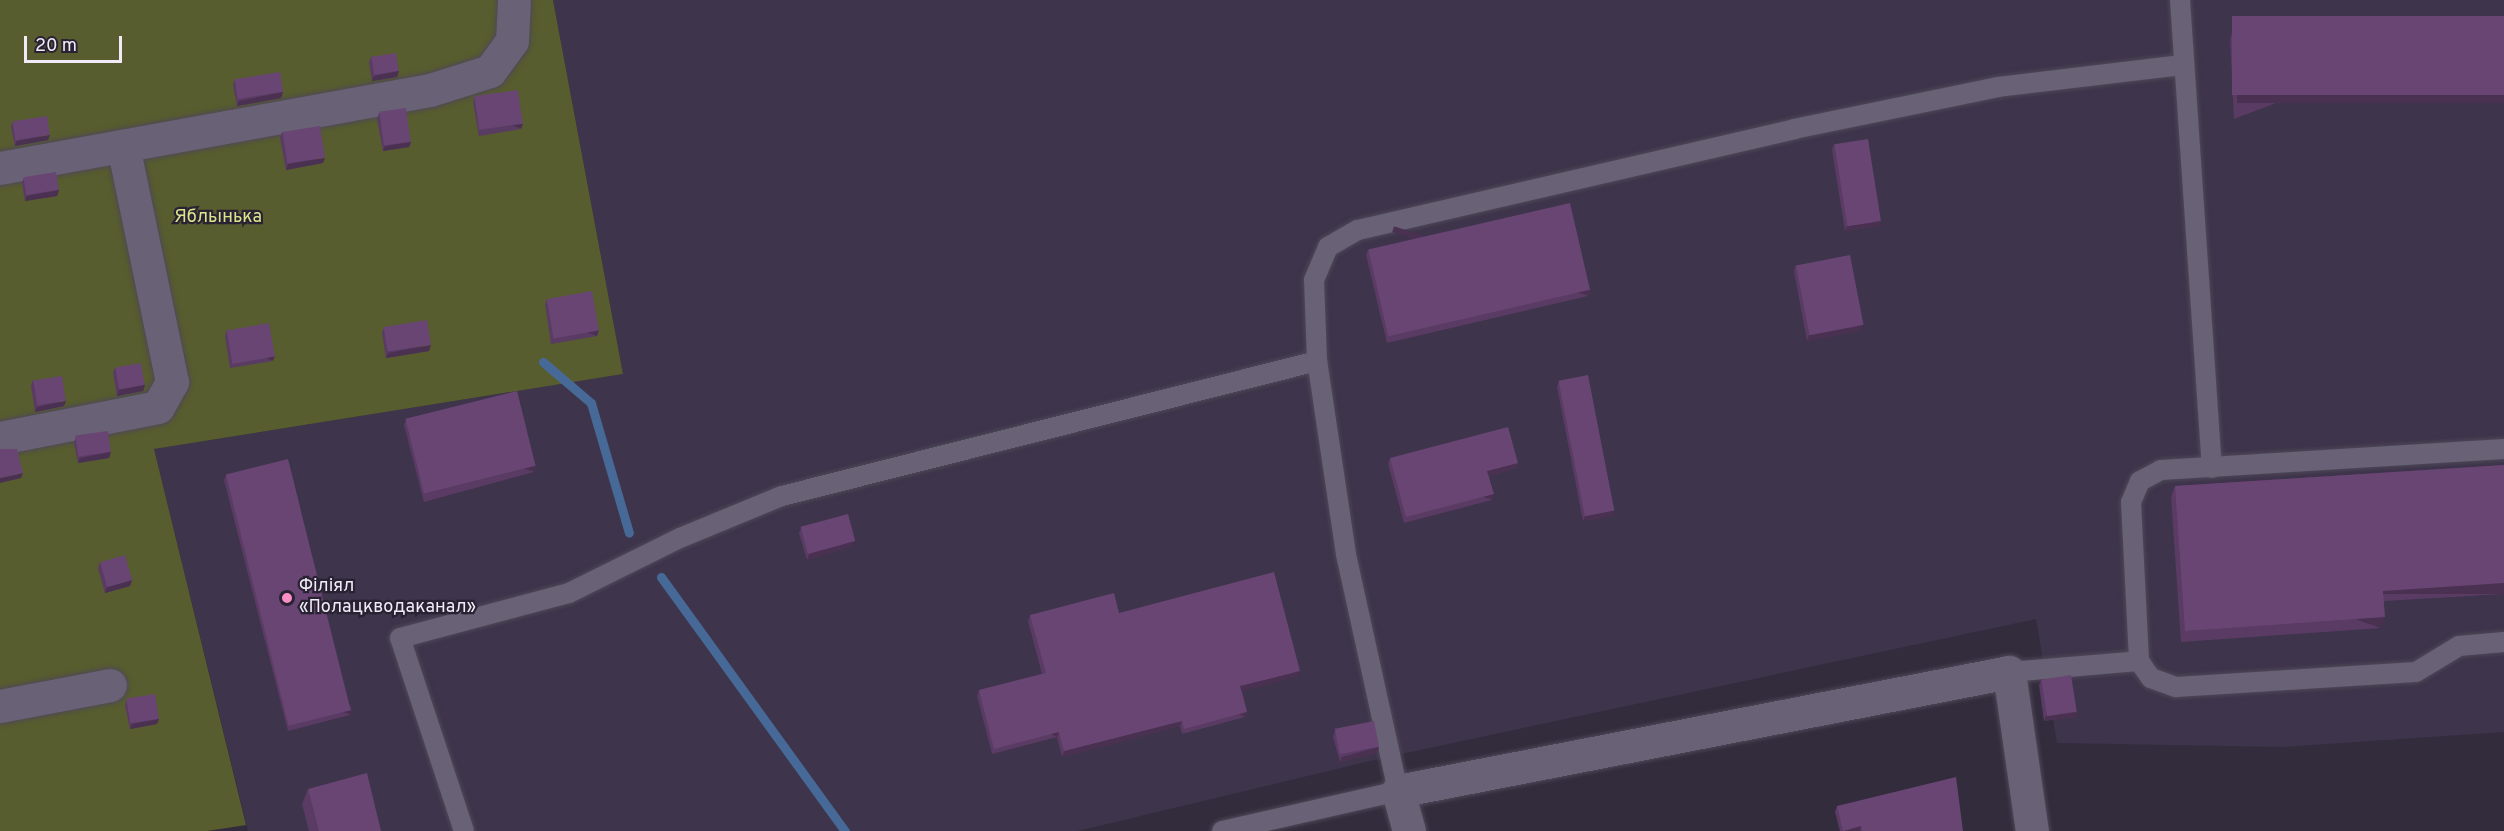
<!DOCTYPE html>
<html>
<head>
<meta charset="utf-8">
<style>
	body { margin:0 }
	#map { position:relative; width:2504px; height:831px; overflow:hidden; background:#332c3d; font-family:Overpass,sans-serif }
	div>[style] { position:absolute }
	[style*='--x'] { left:calc(var(--x)*1px); top:calc(var(--y)*1px); width:calc(var(--w)*1px); rotate:calc(var(--a)*1deg) }
	.built>* { inset:0; background:#3e344b }
	.green>* { inset:0; background:#575d2e }
	.stream>* { height:9px; margin:-4.5px; padding:0 4.5px; transform-origin:4.5px; border-radius:4.5px; background:#476998 }
	.roads { filter:drop-shadow(0 0 2px #4e4857) drop-shadow(0 0 2px #4e4857) }
	.service>* { height:20px; margin:-10px; padding:0 10px; transform-origin:10px; border-radius:10px; background:#696175 }
	.minor>* { height:33px; margin:-16.5px; padding:0 16.5px; transform-origin:16.5px; border-radius:16.5px; background:#696175 }
	.wall>* { inset:0; background:#5a3b64 }
	.shaded-wall>* { inset:0; background:#4a3051; transform-origin:0 0 }
	.building>* { inset:0; background:#694574; transform-origin:0 0 }
	.dots>* { width:16px; height:16px; translate:-50% -50%; box-sizing:border-box; border:3px solid #292233; border-radius:50% }
	span { translate:-50% -50%; white-space:nowrap; text-align:center; line-height:1.15; -webkit-text-stroke:4.5px #292233; paint-order:stroke }
	.park-label { font-size:18px; color:#d9e58a }
	.poi-label { font-size:18px; color:#f0ebf7 }
	.left { translate:0 -50%; text-align:left }
	.scale { position:absolute; left:24px; top:36px; width:98px; height:27px; box-sizing:border-box; border:3px solid #f0ebf7; border-top:0; padding-left:8px; font-size:18px; line-height:21px; white-space:nowrap; color:#f0ebf7; -webkit-text-stroke:4px #292233; paint-order:stroke }
</style>
</head>
<body>
<div id="map">
	<div class="built">
		<div style="clip-path:polygon(553px 0,2504px 0,2504px 732px,2284px 747px,2057px 743px,2036px 619px,1387px 757px,1078px 831px,248px 831px,154px 449px,623px 374px)"></div>
	</div>
	<div class="green">
		<div style="clip-path:polygon(0 0,553px 0,623px 374px,154px 449px,246px 825px,207px 831px,0 831px)"></div>
	</div>
	<div class="stream">
		<div style="--x:543;--y:362;--w:63;--a:40.5"></div>
		<div style="--x:591;--y:403;--w:135;--a:73.7"></div>
		<div style="--x:661;--y:577;--w:314;--a:54.1"></div>
	</div>
	<div class="roads">
		<div class="service">
			<div style="--x:2180;--y:0;--w:469;--a:86.1"></div>
			<div style="--x:2504;--y:449;--w:344;--a:176.5"></div>
			<div style="--x:2161;--y:470;--w:24;--a:152"></div>
			<div style="--x:2140;--y:481;--w:23;--a:113"></div>
			<div style="--x:2131;--y:502;--w:159;--a:87.1"></div>
			<div style="--x:2139;--y:661;--w:21;--a:55"></div>
			<div style="--x:2151;--y:678;--w:27;--a:20"></div>
			<div style="--x:2176;--y:687;--w:240;--a:-3.6"></div>
			<div style="--x:2416;--y:672;--w:50;--a:-31.2"></div>
			<div style="--x:2459;--y:646;--w:45;--a:-5.1"></div>
			<div style="--x:2009;--y:672;--w:130;--a:-4.8"></div>
			<div style="--x:464;--y:831;--w:203;--a:-108.3"></div>
			<div style="--x:400;--y:638;--w:175;--a:-14.9"></div>
			<div style="--x:569;--y:593;--w:124;--a:-26.4"></div>
			<div style="--x:680;--y:538;--w:110;--a:-22.4"></div>
			<div style="--x:782;--y:496;--w:552;--a:-14.16"></div>
			<div style="--x:1222;--y:831;--w:180;--a:-12.8"></div>
			<div style="--x:1398;--y:791;--w:243;--a:-102.4"></div>
			<div style="--x:1346;--y:554;--w:195;--a:-98.5"></div>
			<div style="--x:1317;--y:361;--w:81;--a:-92.1"></div>
			<div style="--x:1314;--y:280;--w:36;--a:-67"></div>
			<div style="--x:1328;--y:247;--w:34;--a:-30"></div>
			<div style="--x:1358;--y:230;--w:448;--a:-13"></div>
			<div style="--x:1794;--y:129;--w:208;--a:-11.6"></div>
			<div style="--x:1998;--y:87;--w:186;--a:-6.8"></div>
		</div>
		<div class="minor">
			<div style="--x:0;--y:168;--w:437;--a:-10.3"></div>
			<div style="--x:430;--y:90;--w:63;--a:-17.6"></div>
			<div style="--x:490;--y:71;--w:37;--a:-54"></div>
			<div style="--x:512;--y:41;--w:41;--a:-87.2"></div>
			<div style="--x:0;--y:438;--w:161;--a:-11.1"></div>
			<div style="--x:158;--y:407;--w:29;--a:-61"></div>
			<div style="--x:172;--y:382;--w:241;--a:-101.7"></div>
			<div style="--x:0;--y:706;--w:112;--a:-10.8"></div>
			<div style="--x:1409;--y:831;--w:41;--a:-105.4"></div>
			<div style="--x:1398;--y:791;--w:622;--a:-11.02"></div>
			<div style="--x:2009;--y:672;--w:161;--a:81.8"></div>
		</div>
	</div>
	<div class="wall">
		<div style="clip-path:polygon(2504px 16px,2234px 119px,2230px 39px,2232px 32px)"></div>
		<div style="clip-path:polygon(371px 57px,399px 71px,397px 77px,372px 81px,369px 62px)"></div>
		<div style="clip-path:polygon(235px 79px,283px 92px,281px 98px,237px 106px,233px 85px)"></div>
		<div style="clip-path:polygon(475px 97px,521px 129px,479px 136px,473px 102px)"></div>
		<div style="clip-path:polygon(379px 113px,411px 142px,409px 147px,383px 151px,377px 119px)"></div>
		<div style="clip-path:polygon(13px 122px,48px 140px,15px 146px,11px 127px)"></div>
		<div style="clip-path:polygon(282px 132px,323px 163px,286px 170px,280px 138px)"></div>
		<div style="clip-path:polygon(1834px 144px,1879px 226px,1845px 231px,1832px 150px)"></div>
		<div style="clip-path:polygon(24px 178px,59px 190px,57px 196px,25px 201px,22px 183px)"></div>
		<div style="clip-path:polygon(1368px 250px,1590px 290px,1588px 296px,1387px 343px,1366px 255px)"></div>
		<div style="clip-path:polygon(1796px 265px,1862px 330px,1807px 341px,1794px 271px)"></div>
		<div style="clip-path:polygon(547px 299px,599px 330px,597px 336px,551px 344px,545px 304px)"></div>
		<div style="clip-path:polygon(384px 328px,429px 351px,386px 358px,382px 333px)"></div>
		<div style="clip-path:polygon(227px 330px,273px 361px,230px 368px,225px 336px)"></div>
		<div style="clip-path:polygon(115px 368px,145px 385px,143px 391px,117px 396px,113px 373px)"></div>
		<div style="clip-path:polygon(33px 380px,64px 406px,35px 412px,31px 386px)"></div>
		<div style="clip-path:polygon(1559px 381px,1613px 516px,1583px 521px,1557px 387px)"></div>
		<div style="clip-path:polygon(406px 420px,536px 466px,534px 472px,424px 502px,404px 425px)"></div>
		<div style="clip-path:polygon(76px 437px,111px 452px,109px 458px,78px 463px,74px 443px)"></div>
		<div style="clip-path:polygon(1390px 458px,1518px 463px,1516px 468px,1489px 476px,1492px 500px,1404px 523px,1388px 464px)"></div>
		<div style="clip-path:polygon(2504px 465px,2504px 594px,2384px 601px,2381px 628px,2181px 642px,2171px 497px,2175px 486px)"></div>
		<div style="clip-path:polygon(226px 475px,352px 710px,350px 715px,288px 731px,224px 480px)"></div>
		<div style="clip-path:polygon(801px 528px,853px 546px,807px 560px,799px 533px)"></div>
		<div style="clip-path:polygon(100px 562px,132px 580px,130px 586px,105px 593px,98px 568px)"></div>
		<div style="clip-path:polygon(1119px 613px,1298px 676px,1242px 691px,1247px 712px,1245px 717px,1182px 734px,1180px 726px,1062px 757px,1057px 737px,992px 754px,977px 696px,979px 690px,1042px 674px,1028px 621px,1030px 615px)"></div>
		<div style="clip-path:polygon(2041px 680px,2077px 712px,2075px 717px,2044px 721px,2039px 685px)"></div>
		<div style="clip-path:polygon(127px 700px,159px 719px,157px 724px,130px 729px,125px 705px)"></div>
		<div style="clip-path:polygon(1335px 731px,1379px 747px,1377px 753px,1340px 762px,1333px 737px)"></div>
		<div style="clip-path:polygon(308px 789px,381px 831px,309px 831px,302px 804px)"></div>
		<div style="clip-path:polygon(1837px 806px,1963px 831px,1840px 831px,1835px 812px)"></div>
	</div>
	<div class="shaded-wall">
		<div style="clip-path:polygon(399px 71px,397px 77px,372px 81px,374px 76px)"></div>
		<div style="clip-path:polygon(283px 92px,281px 98px,237px 106px,239px 101px)"></div>
		<div style="left:2504px;top:95px;width:8px;height:267px;rotate:90deg"></div>
		<div style="left:523px;top:124px;width:5px;height:43px;rotate:112deg"></div>
		<div style="clip-path:polygon(50px 135px,48px 140px,15px 146px,17px 141px)"></div>
		<div style="clip-path:polygon(411px 142px,409px 147px,383px 151px,385px 146px)"></div>
		<div style="clip-path:polygon(325px 158px,323px 163px,286px 170px,288px 164px)"></div>
		<div style="clip-path:polygon(59px 190px,57px 196px,25px 201px,27px 196px)"></div>
		<div style="clip-path:polygon(1881px 221px,1879px 226px,1845px 231px,1847px 226px)"></div>
		<div style="left:1590px;top:290px;width:6px;height:206px;rotate:108deg"></div>
		<div style="clip-path:polygon(1864px 325px,1862px 330px,1807px 341px,1809px 335px)"></div>
		<div style="left:599px;top:330px;width:6px;height:47px;rotate:108deg"></div>
		<div style="clip-path:polygon(431px 345px,429px 351px,386px 358px,388px 353px)"></div>
		<div style="left:275px;top:356px;width:5px;height:44px;rotate:112deg"></div>
		<div style="clip-path:polygon(145px 385px,143px 391px,117px 396px,119px 390px)"></div>
		<div style="clip-path:polygon(66px 401px,64px 406px,35px 412px,37px 407px)"></div>
		<div style="clip-path:polygon(111px 452px,109px 458px,78px 463px,80px 458px)"></div>
		<div style="clip-path:polygon(1518px 463px,1516px 468px,1485px 477px,1487px 471px)"></div>
		<div style="left:536px;top:466px;width:6px;height:114px;rotate:108deg"></div>
		<div style="clip-path:polygon(23px 473px,21px 478px,0 483px,0 478px)"></div>
		<div style="left:1494px;top:494px;width:6px;height:91px;rotate:108deg"></div>
		<div style="clip-path:polygon(1615px 510px,1613px 516px,1583px 521px,1585px 516px)"></div>
		<div style="clip-path:polygon(855px 541px,853px 546px,807px 560px,809px 554px)"></div>
		<div style="clip-path:polygon(132px 580px,130px 586px,105px 593px,107px 587px)"></div>
		<div style="left:2504px;top:583px;width:11px;height:121px;rotate:90deg"></div>
		<div style="left:2385px;top:617px;width:12px;height:200px;rotate:110deg"></div>
		<div style="clip-path:polygon(1300px 671px,1298px 676px,1239px 692px,1240px 686px)"></div>
		<div style="left:352px;top:710px;width:5px;height:64px;rotate:112deg"></div>
		<div style="left:1247px;top:712px;width:5px;height:65px;rotate:112deg"></div>
		<div style="clip-path:polygon(2077px 712px,2075px 717px,2044px 721px,2046px 716px)"></div>
		<div style="clip-path:polygon(159px 719px,157px 724px,130px 729px,132px 724px)"></div>
		<div style="clip-path:polygon(1182px 721px,1180px 726px,1062px 757px,1064px 751px)"></div>
		<div style="left:1059px;top:732px;width:5px;height:67px;rotate:112deg"></div>
		<div style="clip-path:polygon(1379px 747px,1377px 753px,1340px 762px,1342px 757px)"></div>
		<div style="clip-path:polygon(1861px 826px,1860px 831px,1843px 831px)"></div>
	</div>
	<div class="building">
		<div style="left:2504px;top:16px;width:79px;height:272px;rotate:90deg"></div>
		<div style="left:396px;top:53px;width:18px;height:25px;rotate:81deg"></div>
		<div style="left:280px;top:72px;width:20px;height:46px;rotate:81deg"></div>
		<div style="left:518px;top:90px;width:34px;height:44px;rotate:82deg"></div>
		<div style="left:406px;top:108px;width:34px;height:27px;rotate:82deg"></div>
		<div style="left:47px;top:116px;width:19px;height:35px;rotate:81deg"></div>
		<div style="left:320px;top:126px;width:32px;height:38px;rotate:81deg"></div>
		<div style="left:1868px;top:139px;width:83px;height:34px;rotate:81deg"></div>
		<div style="left:56px;top:172px;width:18px;height:33px;rotate:81deg"></div>
		<div style="left:1570px;top:203px;width:89px;height:207px;rotate:77deg"></div>
		<div style="left:1850px;top:255px;width:71px;height:55px;rotate:79deg"></div>
		<div style="left:592px;top:291px;width:40px;height:46px;rotate:80deg"></div>
		<div style="left:427px;top:320px;width:25px;height:44px;rotate:81deg"></div>
		<div style="left:269px;top:323px;width:34px;height:43px;rotate:80deg"></div>
		<div style="left:141px;top:363px;width:22px;height:26px;rotate:80deg"></div>
		<div style="left:1588px;top:375px;width:138px;height:30px;rotate:79deg"></div>
		<div style="left:62px;top:376px;width:25px;height:29px;rotate:81deg"></div>
		<div style="left:517px;top:391px;width:77px;height:115px;rotate:76deg"></div>
		<div style="clip-path:polygon(1508px 427px,1518px 463px,1487px 471px,1494px 494px,1406px 517px,1390px 458px)"></div>
		<div style="left:108px;top:431px;width:21px;height:33px;rotate:82deg"></div>
		<div style="clip-path:polygon(0 449px,17px 449px,23px 473px,0 478px)"></div>
		<div style="left:288px;top:459px;width:259px;height:64px;rotate:76deg"></div>
		<div style="clip-path:polygon(2504px 465px,2504px 583px,2383px 591px,2385px 617px,2185px 631px,2175px 486px)"></div>
		<div style="left:848px;top:514px;width:28px;height:49px;rotate:75deg"></div>
		<div style="left:125px;top:555px;width:26px;height:26px;rotate:74deg"></div>
		<div style="clip-path:polygon(1274px 572px,1300px 671px,1240px 686px,1247px 712px,1184px 729px,1182px 721px,1064px 751px,1059px 732px,994px 749px,979px 690px,1046px 673px,1030px 615px,1114px 593px,1119px 613px)"></div>
		<div style="left:2071px;top:675px;width:37px;height:30px;rotate:81deg"></div>
		<div style="left:155px;top:694px;width:25px;height:29px;rotate:81deg"></div>
		<div style="left:1374px;top:721px;width:26px;height:40px;rotate:79deg"></div>
		<div style="clip-path:polygon(367px 773px,381px 831px,319px 831px,308px 789px)"></div>
		<div style="clip-path:polygon(1956px 777px,1963px 831px,1862px 831px,1861px 826px,1843px 831px,1837px 806px)"></div>
	</div>
	<div class="dots">
		<div style="left:287px;top:598px;background:#fa8fc6"></div>
	</div>
	<div class="park-label">
		<span style="left:218px;top:218px">Яблынька</span>
	</div>
	<div class="poi-label">
		<span class="left" style="left:299px;top:598px">Філіял<br>«Полацкводаканал»</span>
	</div>
	<div class="scale">20 m</div>
</div>
</body>
</html>
